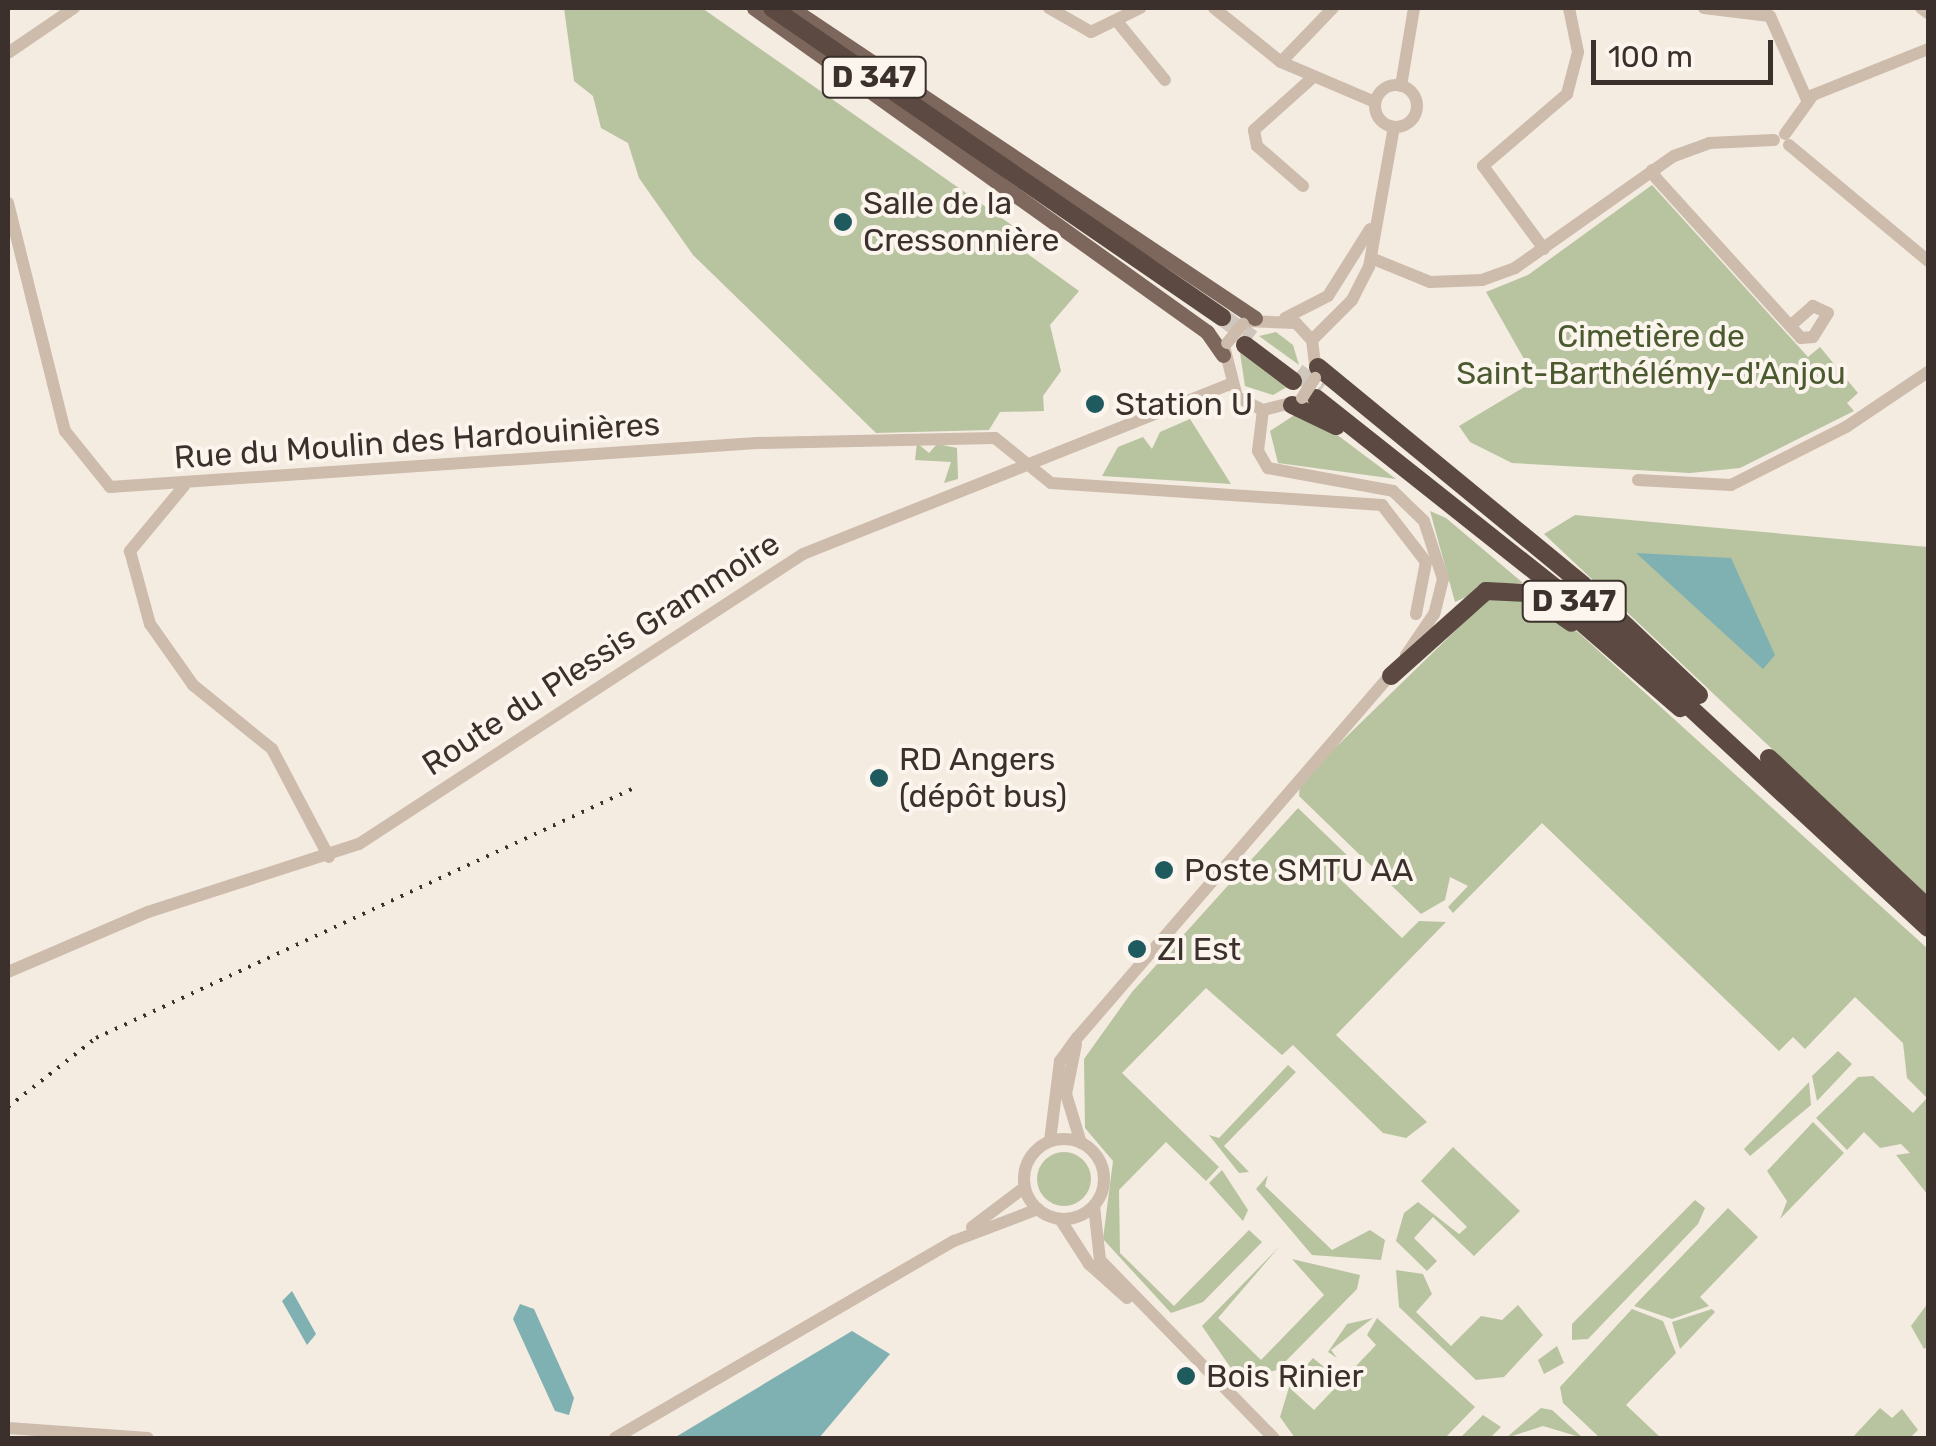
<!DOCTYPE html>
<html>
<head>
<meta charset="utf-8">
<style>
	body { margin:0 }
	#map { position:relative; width:1936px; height:1446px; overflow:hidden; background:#f4ebe1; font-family:Rubik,sans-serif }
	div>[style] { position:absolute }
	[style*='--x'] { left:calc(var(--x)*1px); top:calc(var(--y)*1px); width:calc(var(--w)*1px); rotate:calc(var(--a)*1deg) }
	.green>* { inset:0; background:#b8c4a0 }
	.round { border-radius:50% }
	.water>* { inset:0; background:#7fb0b2 }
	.highway-tunnel>* { height:18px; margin-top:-9px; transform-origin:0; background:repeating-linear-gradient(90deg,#cfc6bd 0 18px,transparent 0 27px) }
	.minor>* { height:12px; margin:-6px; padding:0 6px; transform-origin:6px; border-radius:6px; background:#cdbbac }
	.minor>.ring { margin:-6px; padding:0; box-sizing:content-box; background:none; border:12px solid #cdbbac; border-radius:50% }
	.major>* { height:15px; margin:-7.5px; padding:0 7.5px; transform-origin:7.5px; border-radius:7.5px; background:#7d675c }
	.highway>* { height:18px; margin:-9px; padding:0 9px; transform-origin:9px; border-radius:9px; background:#5c4a42 }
	.rail>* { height:4px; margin-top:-2px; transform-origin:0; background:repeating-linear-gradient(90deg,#3b302b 0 2.5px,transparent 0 10.5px) }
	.minor-bridge>* { height:12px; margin:-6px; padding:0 6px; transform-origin:6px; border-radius:6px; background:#cdbbac }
	.dots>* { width:28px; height:28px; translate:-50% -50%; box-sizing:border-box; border:5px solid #fbf5ee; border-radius:50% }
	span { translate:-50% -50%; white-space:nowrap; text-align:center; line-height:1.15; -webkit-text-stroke:8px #fbf5ee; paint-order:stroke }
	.shield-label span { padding:2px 8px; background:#fbf5ee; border:2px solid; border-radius:8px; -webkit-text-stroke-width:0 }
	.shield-label { font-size:30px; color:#3b302b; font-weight:700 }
	.poi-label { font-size:32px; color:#3b302b }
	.left { translate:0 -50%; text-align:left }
	.park-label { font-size:32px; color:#4a5a2e }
	.street-label { font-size:32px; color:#3b302b }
	.frame { position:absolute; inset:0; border:10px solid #3b302b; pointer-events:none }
	.scale { position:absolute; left:1591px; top:40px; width:182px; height:45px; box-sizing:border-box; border:5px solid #3b302b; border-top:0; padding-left:12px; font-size:30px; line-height:35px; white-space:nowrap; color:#3b302b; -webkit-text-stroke:8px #fbf5ee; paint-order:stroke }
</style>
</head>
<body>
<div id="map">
	<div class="green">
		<div style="clip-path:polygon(564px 8px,702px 8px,1023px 233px,1025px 252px,1079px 291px,1050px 325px,1061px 371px,1043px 396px,1044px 411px,1000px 412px,989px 430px,876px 433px,693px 255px,639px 178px,628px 143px,601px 128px,593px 96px,574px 81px)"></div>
		<div style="clip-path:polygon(1652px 185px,1808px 357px,1820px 347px,1858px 393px,1847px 403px,1854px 411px,1740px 468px,1690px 473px,1512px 463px,1470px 442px,1459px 426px,1536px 380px,1486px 292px,1528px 275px)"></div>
		<div style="clip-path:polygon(1276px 332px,1293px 345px,1299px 365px,1259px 336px)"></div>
		<div style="clip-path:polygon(1240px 353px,1287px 387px,1273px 395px,1245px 386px)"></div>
		<div style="clip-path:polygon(1296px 414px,1316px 419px,1396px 479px,1278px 463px,1270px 431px)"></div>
		<div style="clip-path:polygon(1190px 419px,1231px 484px,1102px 476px,1118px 447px,1143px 437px,1152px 449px,1160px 432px)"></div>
		<div style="clip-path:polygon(917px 443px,929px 453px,937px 444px,957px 448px,958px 479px,944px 483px,951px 462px,915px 460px)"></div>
		<div style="clip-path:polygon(1430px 511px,1446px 518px,1523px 583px,1494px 584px,1455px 602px)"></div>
		<div style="clip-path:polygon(1575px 515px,1928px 547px,1928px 896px,1544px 534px)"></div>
		<div style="clip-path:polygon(1492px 595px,1535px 600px,1580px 634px,1928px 949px,1928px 1195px,1896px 1155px,1910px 1153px,1901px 1144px,1880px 1148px,1864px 1132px,1847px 1150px,1816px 1118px,1858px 1077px,1873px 1076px,1913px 1113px,1927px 1098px,1907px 1078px,1903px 1043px,1855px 997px,1805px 1049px,1793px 1037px,1779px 1051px,1542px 823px,1453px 913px,1448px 907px,1468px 886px,1450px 877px,1445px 900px,1421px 914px,1299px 796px,1300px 782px)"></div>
		<div style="clip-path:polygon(1298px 808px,1351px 859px,1337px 876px,1402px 938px,1419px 921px,1446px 922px,1336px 1035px,1427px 1122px,1406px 1138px,1383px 1133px,1293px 1045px,1282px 1055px,1206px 988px,1122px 1073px,1219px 1167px,1206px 1181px,1166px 1142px,1119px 1190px,1120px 1253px,1174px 1306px,1249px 1230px,1262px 1242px,1203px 1302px,1171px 1313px,1103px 1239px,1113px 1161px,1085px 1128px,1084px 1059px,1132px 992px)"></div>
		<div style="clip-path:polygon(1838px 1051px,1852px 1064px,1817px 1101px,1812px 1076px)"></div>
		<div style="clip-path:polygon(1288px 1065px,1296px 1072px,1224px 1146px,1249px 1172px,1239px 1173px,1209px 1135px,1219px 1138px)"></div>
		<div style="clip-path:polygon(1809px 1082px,1811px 1105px,1750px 1156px,1744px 1149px)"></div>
		<div style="clip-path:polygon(1813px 1122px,1844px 1153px,1780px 1219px,1787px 1201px,1767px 1171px)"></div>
		<div style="clip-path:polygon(1453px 1147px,1520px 1211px,1474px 1256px,1433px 1217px,1414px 1238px,1437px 1261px,1427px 1271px,1396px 1241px,1404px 1213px,1418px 1202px,1459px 1234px,1467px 1227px,1421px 1181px)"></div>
		<div class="round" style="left:1037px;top:1152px;width:54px;height:54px"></div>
		<div style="clip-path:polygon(1222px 1170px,1248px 1210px,1243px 1221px,1209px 1183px)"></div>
		<div style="clip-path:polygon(1268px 1175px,1265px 1186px,1332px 1250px,1370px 1230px,1385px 1240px,1381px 1260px,1312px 1255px,1256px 1189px)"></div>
		<div style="clip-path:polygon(1695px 1200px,1705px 1208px,1698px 1224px,1588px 1339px,1572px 1340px,1572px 1324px)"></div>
		<div style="clip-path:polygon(1728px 1208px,1758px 1237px,1700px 1297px,1709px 1306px,1672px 1319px,1634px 1306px)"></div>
		<div style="clip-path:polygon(1279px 1247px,1218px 1318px,1261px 1360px,1324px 1295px,1292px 1259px,1360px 1275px,1357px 1289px,1277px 1370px,1239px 1380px,1202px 1326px)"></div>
		<div style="clip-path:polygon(1396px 1270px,1423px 1274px,1432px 1294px,1416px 1312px,1451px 1346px,1481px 1316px,1502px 1320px,1518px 1305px,1543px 1335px,1504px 1377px,1476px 1380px,1399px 1307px)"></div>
		<div style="clip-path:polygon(1928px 1303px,1928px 1346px,1924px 1349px,1911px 1326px)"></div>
		<div style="clip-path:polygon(1632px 1309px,1663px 1321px,1676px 1353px,1626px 1405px,1661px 1438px,1600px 1438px,1563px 1403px,1560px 1387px)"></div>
		<div style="clip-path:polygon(1712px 1309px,1715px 1312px,1680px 1349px,1672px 1322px)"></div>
		<div style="clip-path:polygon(1373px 1318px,1331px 1350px,1337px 1358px,1328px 1352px,1347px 1324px)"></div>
		<div style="clip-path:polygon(1377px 1318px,1475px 1407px,1445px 1438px,1295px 1438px,1280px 1417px,1290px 1384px,1313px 1358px,1324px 1367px,1292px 1390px,1314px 1410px,1376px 1345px,1367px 1335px)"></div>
		<div style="clip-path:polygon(1557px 1346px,1564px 1363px,1544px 1374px,1538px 1360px)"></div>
		<div style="clip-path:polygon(1541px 1408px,1552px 1410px,1583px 1438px,1543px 1426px,1506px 1438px)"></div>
		<div style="clip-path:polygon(1880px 1408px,1892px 1418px,1902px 1409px,1918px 1430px,1910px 1438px,1852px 1438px)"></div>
		<div style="clip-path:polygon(1483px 1415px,1501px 1427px,1490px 1438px,1460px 1438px)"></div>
	</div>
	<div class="water">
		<div style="clip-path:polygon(1636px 553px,1731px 558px,1775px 655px,1763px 669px)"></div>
		<div style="clip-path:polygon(292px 1291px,316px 1334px,307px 1345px,282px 1301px)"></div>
		<div style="clip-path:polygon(520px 1304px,534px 1309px,574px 1398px,569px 1415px,555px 1411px,513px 1319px)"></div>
		<div style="clip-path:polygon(852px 1331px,890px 1354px,819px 1438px,674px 1438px)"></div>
	</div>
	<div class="highway-tunnel">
		<div style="--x:1222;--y:317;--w:37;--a:36"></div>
		<div style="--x:1297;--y:372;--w:30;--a:37"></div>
	</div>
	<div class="minor">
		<div style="--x:1049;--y:8;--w:48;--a:29.7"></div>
		<div style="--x:1091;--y:32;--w:55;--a:-26.1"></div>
		<div style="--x:1214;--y:8;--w:86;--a:38.9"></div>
		<div style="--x:1281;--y:62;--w:102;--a:23.1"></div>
		<div style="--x:1704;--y:8;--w:66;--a:6.9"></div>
		<div style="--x:1770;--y:16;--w:92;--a:66.2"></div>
		<div style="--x:1921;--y:8;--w:9;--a:36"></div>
		<div style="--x:1120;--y:25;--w:71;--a:50.7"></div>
		<div style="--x:8;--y:53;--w:80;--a:-34.3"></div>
		<div style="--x:1281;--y:62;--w:75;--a:-46.1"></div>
		<div class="ring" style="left:1375px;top:85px;width:30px;height:30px"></div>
		<div style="--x:1401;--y:86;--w:79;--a:-80.5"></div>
		<div style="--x:1785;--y:134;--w:48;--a:-54.3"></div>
		<div style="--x:1813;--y:95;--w:124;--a:-21.8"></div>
		<div style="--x:1789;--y:145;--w:181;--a:39.8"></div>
		<div style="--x:1652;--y:170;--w:9;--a:63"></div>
		<div style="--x:1656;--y:178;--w:216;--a:47.8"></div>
		<div style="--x:1801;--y:338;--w:12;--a:-5"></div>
		<div style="--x:1813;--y:337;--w:28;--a:-58"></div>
		<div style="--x:1828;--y:313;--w:17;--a:-155"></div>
		<div style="--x:1813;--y:306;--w:30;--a:139"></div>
		<div style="--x:1303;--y:186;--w:61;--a:-139"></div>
		<div style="--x:1257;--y:146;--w:16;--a:-101"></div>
		<div style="--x:1254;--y:130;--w:76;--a:-41.8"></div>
		<div style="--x:8;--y:203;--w:235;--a:76"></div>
		<div style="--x:65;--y:431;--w:72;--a:51.2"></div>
		<div style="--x:110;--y:487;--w:648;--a:-3.89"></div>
		<div style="--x:757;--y:443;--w:238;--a:-1.2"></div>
		<div style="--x:995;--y:438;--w:72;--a:38.8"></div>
		<div style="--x:1051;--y:483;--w:332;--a:3.8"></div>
		<div style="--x:1382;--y:505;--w:72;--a:52.3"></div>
		<div style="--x:1426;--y:562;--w:53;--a:100.9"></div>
		<div style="--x:1544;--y:249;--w:103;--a:-126.3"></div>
		<div style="--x:1483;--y:166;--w:111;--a:-40.6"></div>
		<div style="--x:1567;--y:94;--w:43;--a:-75.3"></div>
		<div style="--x:1578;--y:52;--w:45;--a:-101.6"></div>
		<div style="--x:1371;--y:258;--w:64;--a:22.1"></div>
		<div style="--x:1430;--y:282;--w:52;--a:-2.2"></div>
		<div style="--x:1482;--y:280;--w:35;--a:-20"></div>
		<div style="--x:1515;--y:268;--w:194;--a:-35.2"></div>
		<div style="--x:1674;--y:156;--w:37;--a:-20"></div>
		<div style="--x:1709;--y:143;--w:65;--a:-2.6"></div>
		<div style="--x:1285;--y:318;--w:48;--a:-27.1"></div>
		<div style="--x:1328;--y:296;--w:79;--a:-57.9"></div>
		<div style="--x:1248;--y:321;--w:48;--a:2.4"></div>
		<div style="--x:1296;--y:323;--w:23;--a:47"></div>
		<div style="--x:1312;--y:340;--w:35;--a:83"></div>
		<div style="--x:1312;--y:340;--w:57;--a:-45"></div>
		<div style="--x:1352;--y:300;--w:37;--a:-63"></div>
		<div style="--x:1369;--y:267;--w:142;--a:-79.9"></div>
		<div style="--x:1225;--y:350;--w:49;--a:75.7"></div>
		<div style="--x:1237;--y:397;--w:29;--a:27"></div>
		<div style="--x:1263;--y:410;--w:34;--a:-14"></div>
		<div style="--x:1263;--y:410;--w:41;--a:97"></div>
		<div style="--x:1258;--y:451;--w:20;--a:60"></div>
		<div style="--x:1268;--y:468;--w:127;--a:10.4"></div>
		<div style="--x:1393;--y:491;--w:43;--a:44.1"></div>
		<div style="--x:1424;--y:521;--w:61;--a:71.9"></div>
		<div style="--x:1443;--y:579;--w:36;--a:104"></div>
		<div style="--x:1434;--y:614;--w:50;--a:124.3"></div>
		<div style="--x:1638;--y:480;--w:93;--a:3.1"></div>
		<div style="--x:1731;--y:485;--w:129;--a:-26.8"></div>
		<div style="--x:1846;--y:427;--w:99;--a:-33.9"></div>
		<div style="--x:184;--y:486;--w:85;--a:129.7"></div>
		<div style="--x:130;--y:551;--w:76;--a:74.7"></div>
		<div style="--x:150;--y:624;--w:75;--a:54.8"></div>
		<div style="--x:193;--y:685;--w:102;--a:39"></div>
		<div style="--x:272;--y:749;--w:122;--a:62.2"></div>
		<div style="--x:8;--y:972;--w:152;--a:-23.2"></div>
		<div style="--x:148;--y:912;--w:222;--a:-17.9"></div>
		<div style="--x:359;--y:844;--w:530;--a:-33.15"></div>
		<div style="--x:803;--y:554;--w:457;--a:-21.7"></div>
		<div style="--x:1076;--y:1044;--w:51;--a:101.3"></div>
		<div style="--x:1066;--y:1094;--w:51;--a:73"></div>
		<div class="ring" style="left:1024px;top:1139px;width:68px;height:68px"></div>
		<div style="--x:1050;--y:1141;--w:81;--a:-82.9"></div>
		<div style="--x:1060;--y:1061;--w:29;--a:-54"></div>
		<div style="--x:1077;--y:1038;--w:485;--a:-49.2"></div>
		<div style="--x:1094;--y:1206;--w:54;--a:83.7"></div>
		<div style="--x:1100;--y:1260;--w:249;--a:45.7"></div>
		<div style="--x:1060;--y:1219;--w:54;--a:57.2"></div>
		<div style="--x:1089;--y:1264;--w:51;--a:41.8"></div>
		<div style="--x:972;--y:1227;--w:66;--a:-37"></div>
		<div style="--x:8;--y:1428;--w:140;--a:4.1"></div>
		<div style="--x:615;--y:1438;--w:392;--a:-30.2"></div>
		<div style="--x:954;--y:1241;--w:90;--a:-20.9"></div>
	</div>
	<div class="major">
		<div style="--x:754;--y:8;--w:557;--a:35.57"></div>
		<div style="--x:1207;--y:332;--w:28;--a:55"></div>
		<div style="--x:791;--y:8;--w:558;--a:33.75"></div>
	</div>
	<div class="highway">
		<div style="--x:772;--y:8;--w:546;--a:34.48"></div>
		<div style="--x:1245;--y:345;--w:60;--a:36.9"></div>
		<div style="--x:1318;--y:367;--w:343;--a:39.4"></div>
		<div style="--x:1583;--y:585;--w:160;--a:43.5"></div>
		<div style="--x:1316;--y:398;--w:348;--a:38.4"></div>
		<div style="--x:1589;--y:614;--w:462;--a:42.8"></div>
		<div style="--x:1292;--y:405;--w:49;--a:25.5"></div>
		<div style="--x:1567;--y:610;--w:150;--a:40.9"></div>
		<div style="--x:1391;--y:676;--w:127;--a:-41.8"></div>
		<div style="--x:1486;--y:591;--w:43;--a:2.7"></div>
		<div style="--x:1529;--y:593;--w:52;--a:34.9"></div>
		<div style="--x:1769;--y:758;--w:219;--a:43.3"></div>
	</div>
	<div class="rail">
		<div style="--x:8;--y:1107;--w:112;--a:-38.1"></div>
		<div style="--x:96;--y:1038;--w:591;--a:-24.92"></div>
	</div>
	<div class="minor-bridge">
		<div style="--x:1227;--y:343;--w:25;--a:-50"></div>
		<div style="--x:1302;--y:398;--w:24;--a:-57"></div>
	</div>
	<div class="dots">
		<div style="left:843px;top:222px;background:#1f5a5e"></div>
		<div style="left:1095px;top:404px;background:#1f5a5e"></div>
		<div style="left:879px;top:778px;background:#1f5a5e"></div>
		<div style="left:1164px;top:870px;background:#1f5a5e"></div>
		<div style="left:1137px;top:949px;background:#1f5a5e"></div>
		<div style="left:1186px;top:1376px;background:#1f5a5e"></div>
	</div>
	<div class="shield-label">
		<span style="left:874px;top:77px">D 347</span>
		<span style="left:1574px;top:601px">D 347</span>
	</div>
	<div class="poi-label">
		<span class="left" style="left:863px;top:222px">Salle de la<br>Cressonnière</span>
		<span class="left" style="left:1115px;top:404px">Station U</span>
		<span class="left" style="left:899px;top:778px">RD Angers<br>(dépôt bus)</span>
		<span class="left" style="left:1184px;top:870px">Poste SMTU AA</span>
		<span class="left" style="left:1157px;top:949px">ZI Est</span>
		<span class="left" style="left:1206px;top:1376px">Bois Rinier</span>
	</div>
	<div class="park-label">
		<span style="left:1651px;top:355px">Cimetière de<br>Saint-Barthélémy-d'Anjou</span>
	</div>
	<div class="street-label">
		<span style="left:417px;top:441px;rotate:-4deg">Rue du Moulin des Hardouinières</span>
		<span style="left:601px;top:654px;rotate:-33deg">Route du Plessis Grammoire</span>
	</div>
	<div class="frame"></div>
	<div class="scale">100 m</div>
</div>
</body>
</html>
